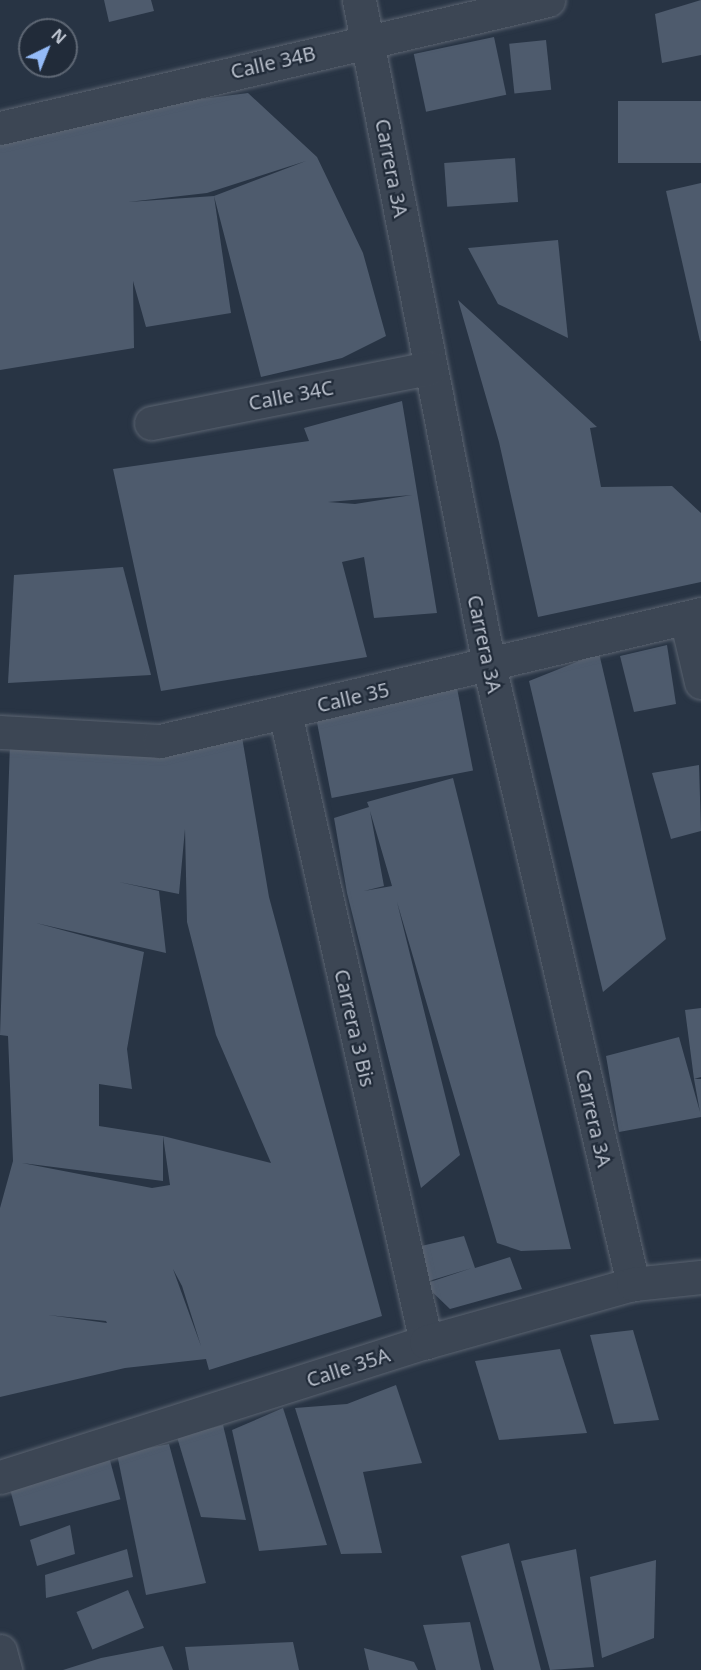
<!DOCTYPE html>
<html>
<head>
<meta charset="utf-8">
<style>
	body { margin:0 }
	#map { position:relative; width:701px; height:1670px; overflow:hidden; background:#283444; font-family:"Noto Sans",sans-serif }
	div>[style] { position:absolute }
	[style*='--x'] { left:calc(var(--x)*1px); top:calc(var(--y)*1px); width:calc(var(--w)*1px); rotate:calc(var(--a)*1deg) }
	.building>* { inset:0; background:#4e5b6d; transform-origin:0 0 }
	.roads { filter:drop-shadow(0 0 2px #5b6471) drop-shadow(0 0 2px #5b6471) }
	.minor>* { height:33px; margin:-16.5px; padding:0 16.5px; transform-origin:16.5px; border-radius:16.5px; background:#3c4654 }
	span { translate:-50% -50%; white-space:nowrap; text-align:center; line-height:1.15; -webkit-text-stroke:4.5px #212b39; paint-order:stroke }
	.street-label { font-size:20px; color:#bac1cd }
	.north { position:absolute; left:18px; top:18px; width:60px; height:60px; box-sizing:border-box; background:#212b39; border:2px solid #5e6774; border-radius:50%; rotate:43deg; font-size:16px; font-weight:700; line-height:24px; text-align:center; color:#bac1cd }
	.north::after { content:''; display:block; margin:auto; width:21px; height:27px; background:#94bbf8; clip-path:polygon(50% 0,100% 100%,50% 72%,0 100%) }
</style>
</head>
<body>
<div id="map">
	<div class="building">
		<div style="clip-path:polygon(104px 0,151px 0,154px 11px,109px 22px)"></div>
		<div style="clip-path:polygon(701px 0,701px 55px,662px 63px,655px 14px)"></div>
		<div style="left:494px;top:37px;width:59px;height:82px;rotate:78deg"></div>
		<div style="left:546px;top:40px;width:50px;height:37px;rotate:84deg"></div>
		<div style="clip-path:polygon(evenodd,248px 93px,317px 157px,363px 253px,386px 336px,342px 358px,261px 377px,214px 196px,231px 313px,146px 327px,133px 281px,134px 348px,0 370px,0 140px,94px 113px,248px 93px,306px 161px,214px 196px,128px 202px,207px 193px,306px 161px)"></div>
		<div style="left:701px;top:101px;width:62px;height:83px;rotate:90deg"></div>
		<div style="left:515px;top:158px;width:44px;height:71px;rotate:86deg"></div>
		<div style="clip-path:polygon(701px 183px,701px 341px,700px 341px,666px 191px)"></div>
		<div style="clip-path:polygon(558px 240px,568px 338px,498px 304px,468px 248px)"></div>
		<div style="clip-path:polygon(458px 300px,597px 427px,590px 428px,601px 487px,672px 486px,701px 513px,701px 582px,538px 617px,499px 442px)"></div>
		<div style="clip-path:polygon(evenodd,402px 401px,437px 613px,374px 618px,364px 557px,342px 562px,367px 657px,161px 691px,113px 469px,309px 441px,304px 428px,402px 401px,412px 495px,355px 504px,328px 502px,412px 495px)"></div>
		<div style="clip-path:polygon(123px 567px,151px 675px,8px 683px,14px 575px)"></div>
		<div style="clip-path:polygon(667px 645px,676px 704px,634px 712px,620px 656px)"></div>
		<div style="clip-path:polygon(599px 653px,666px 939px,603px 992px,529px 681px)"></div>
		<div style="left:457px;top:688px;width:84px;height:144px;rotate:79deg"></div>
		<div style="clip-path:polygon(evenodd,241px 731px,269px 897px,382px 1316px,209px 1370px,206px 1359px,125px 1368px,0 1397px,0 1208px,13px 1161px,8px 1036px,0 1035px,10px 743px,241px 731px,185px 829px,187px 922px,216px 1035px,271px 1163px,163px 1136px,170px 1185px,152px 1188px,22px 1163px,163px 1181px,163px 1136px,99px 1126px,99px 1084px,132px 1089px,127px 1049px,144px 952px,36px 923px,166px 953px,159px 891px,119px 882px,179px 894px,185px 829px,241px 731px,173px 1269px,182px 1286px,201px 1346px,173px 1269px,241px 731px,48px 1315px,106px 1321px,107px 1323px,48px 1315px)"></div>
		<div style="clip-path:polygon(699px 765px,701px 831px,671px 839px,652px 773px)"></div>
		<div style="clip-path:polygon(evenodd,453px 778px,571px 1249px,521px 1251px,497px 1243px,397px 902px,460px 1155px,421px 1188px,347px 893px,334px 818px,369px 807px,367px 802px,453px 778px,370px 811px,392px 886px,364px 891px,384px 886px,370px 811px)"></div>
		<div style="clip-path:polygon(701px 1008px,701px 1077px,694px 1079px,701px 1079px,701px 1117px,619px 1132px,606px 1056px,679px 1037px,700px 1112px,694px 1079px,685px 1010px)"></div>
		<div style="clip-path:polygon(464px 1236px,475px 1268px,510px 1257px,522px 1289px,450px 1309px,424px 1284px,472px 1268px,429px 1281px,417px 1247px)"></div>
		<div style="clip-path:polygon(633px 1330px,659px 1420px,614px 1424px,590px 1335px)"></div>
		<div style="clip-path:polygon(560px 1349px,587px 1433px,499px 1440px,475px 1361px)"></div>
		<div style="clip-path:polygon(396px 1385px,422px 1463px,363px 1472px,382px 1553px,341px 1554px,295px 1408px,347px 1404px)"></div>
		<div style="clip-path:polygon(283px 1408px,327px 1545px,259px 1551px,232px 1430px)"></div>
		<div style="clip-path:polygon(223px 1425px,246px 1520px,201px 1517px,177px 1437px)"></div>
		<div style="clip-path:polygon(169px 1444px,206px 1583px,146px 1595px,117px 1454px)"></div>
		<div style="left:108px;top:1453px;width:48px;height:104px;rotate:75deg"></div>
		<div style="clip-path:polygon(70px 1525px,75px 1554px,37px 1566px,30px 1540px)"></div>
		<div style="clip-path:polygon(509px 1543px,541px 1670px,494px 1670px,461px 1556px)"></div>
		<div style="clip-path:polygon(127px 1549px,133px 1577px,46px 1598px,45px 1575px)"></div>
		<div style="clip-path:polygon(576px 1549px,594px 1667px,550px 1670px,521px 1561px)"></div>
		<div style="clip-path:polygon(656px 1560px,654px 1638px,602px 1658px,590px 1577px)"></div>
		<div style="left:128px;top:1590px;width:41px;height:56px;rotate:67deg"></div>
		<div style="clip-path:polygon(470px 1622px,481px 1670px,436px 1670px,423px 1625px)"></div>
		<div style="clip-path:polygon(293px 1642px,299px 1670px,189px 1670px,185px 1647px)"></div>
		<div style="clip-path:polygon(163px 1646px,173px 1670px,63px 1670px,101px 1658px)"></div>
		<div style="clip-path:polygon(364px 1648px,414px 1662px,418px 1670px,369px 1670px)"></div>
	</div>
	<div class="roads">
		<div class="minor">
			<div style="--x:359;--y:0;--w:678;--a:78.94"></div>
			<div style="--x:489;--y:665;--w:636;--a:76.9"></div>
			<div style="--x:0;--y:128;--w:563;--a:-13.15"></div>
			<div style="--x:151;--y:423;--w:284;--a:-11.2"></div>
			<div style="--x:686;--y:618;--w:66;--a:76.8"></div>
			<div style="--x:285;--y:713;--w:645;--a:77.37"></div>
			<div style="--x:0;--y:732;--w:160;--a:3.2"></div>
			<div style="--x:160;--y:741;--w:556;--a:-13.21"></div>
			<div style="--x:0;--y:1477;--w:447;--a:-17.6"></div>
			<div style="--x:426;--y:1342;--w:215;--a:-15.7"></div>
			<div style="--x:633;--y:1284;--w:68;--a:-5.9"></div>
			<div style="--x:0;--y:1651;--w:20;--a:75"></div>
		</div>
	</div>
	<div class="street-label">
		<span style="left:273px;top:62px;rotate:-13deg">Calle 34B</span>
		<span style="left:392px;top:168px;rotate:79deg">Carrera 3A</span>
		<span style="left:291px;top:395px;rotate:-11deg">Calle 34C</span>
		<span style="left:485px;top:644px;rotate:78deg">Carrera 3A</span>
		<span style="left:353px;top:697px;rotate:-13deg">Calle 35</span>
		<span style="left:355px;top:1028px;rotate:77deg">Carrera 3 Bis</span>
		<span style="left:594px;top:1118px;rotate:77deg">Carrera 3A</span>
		<span style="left:348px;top:1367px;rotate:-18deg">Calle 35A</span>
	</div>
	<div class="north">N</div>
</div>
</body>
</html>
